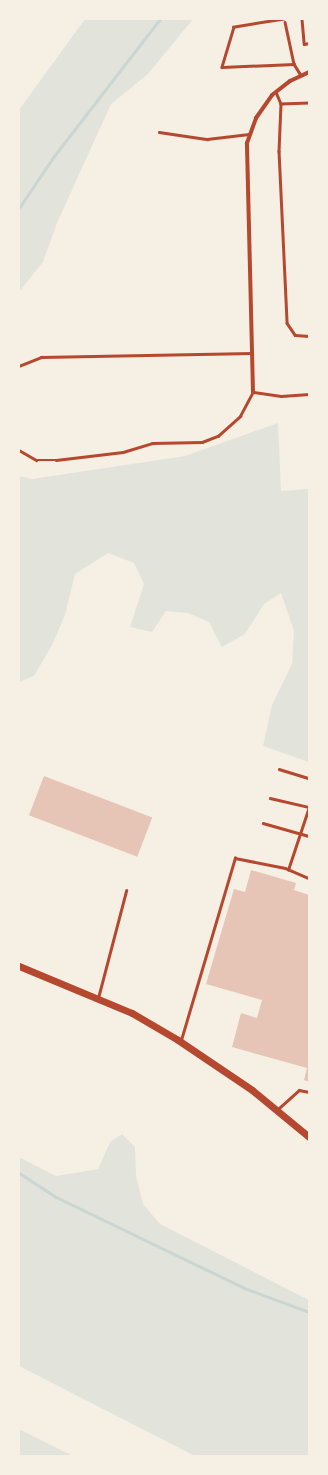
<!DOCTYPE html>
<html>
<head>
<meta charset="utf-8">
<style>
	body { margin:0 }
	#map { position:relative; width:328px; height:1475px; overflow:hidden; background:#f6efe4; font-family:Jost,sans-serif }
	div>[style] { position:absolute }
	[style*='--x'] { left:calc(var(--x)*1px); top:calc(var(--y)*1px); width:calc(var(--w)*1px); rotate:calc(var(--a)*1deg) }
	.green>* { inset:0; background:#e2e4dc }
	.stream>* { height:3px; margin:-1.5px; padding:0 1.5px; transform-origin:1.5px; border-radius:1.5px; background:#c9d6d2 }
	.building>* { inset:0; background:#e6c5b7; transform-origin:0 0 }
	.service>* { height:2.5px; margin:-1.25px; padding:0 1.25px; transform-origin:1.25px; border-radius:1.25px; background:#b5482f }
	.minor>* { height:4px; margin:-2px; padding:0 2px; transform-origin:2px; border-radius:2px; background:#b5482f }
	.tertiary>* { height:7px; margin:-3.5px; padding:0 3.5px; transform-origin:3.5px; border-radius:3.5px; background:#b5482f }
	span { translate:-50% -50%; white-space:nowrap; text-align:center; line-height:1.15; -webkit-text-stroke:4px #f6efe4; paint-order:stroke }
	.frame { position:absolute; inset:0; border:20px solid #f6efe4; pointer-events:none }
</style>
</head>
<body>
<div id="map">
	<div class="green">
		<div style="clip-path:polygon(85px 19px,193px 19px,148px 74px,111px 104px,57px 223px,43px 262px,19px 292px,19px 110px)"></div>
		<div style="clip-path:polygon(278px 423px,281px 491px,309px 489px,309px 762px,263px 746px,272px 705px,292px 664px,294px 631px,281px 593px,264px 604px,245px 634px,222px 647px,209px 622px,188px 613px,166px 611px,152px 632px,130px 627px,144px 584px,134px 563px,108px 553px,75px 574px,65px 615px,52px 645px,34px 676px,19px 682px,19px 476px,32px 479px,185px 456px)"></div>
		<div style="clip-path:polygon(122px 1134px,135px 1147px,136px 1175px,143px 1204px,160px 1224px,309px 1300px,309px 1456px,195px 1456px,19px 1366px,19px 1157px,56px 1176px,98px 1169px,110px 1142px)"></div>
		<div style="clip-path:polygon(19px 1429px,73px 1456px,19px 1456px)"></div>
	</div>
	<div class="stream">
		<div style="--x:19;--y:208;--w:63;--a:-56.1"></div>
		<div style="--x:54;--y:156;--w:173;--a:-52.3"></div>
		<div style="--x:19;--y:1173;--w:44;--a:33"></div>
		<div style="--x:56;--y:1197;--w:209;--a:25.8"></div>
		<div style="--x:244;--y:1288;--w:69;--a:20.3"></div>
	</div>
	<div class="building">
		<div style="left:44px;top:776px;width:116px;height:42px;rotate:21deg"></div>
		<div style="clip-path:polygon(251px 870px,296px 883px,294px 890px,309px 895px,309px 1082px,304px 1080px,307px 1068px,232px 1047px,241px 1013px,257px 1018px,262px 1000px,206px 984px,234px 889px,245px 892px)"></div>
	</div>
	<div class="service">
		<div style="--x:284;--y:19;--w:51;--a:170.9"></div>
		<div style="--x:234;--y:27;--w:42;--a:106.7"></div>
		<div style="--x:222;--y:67;--w:72;--a:-2.4"></div>
		<div style="--x:302;--y:19;--w:25;--a:85"></div>
		<div style="--x:304;--y:44;--w:5;--a:-11"></div>
		<div style="--x:285;--y:22;--w:43;--a:77.9"></div>
		<div style="--x:294;--y:64;--w:13;--a:58"></div>
		<div style="--x:276;--y:92;--w:13;--a:67"></div>
		<div style="--x:309;--y:103;--w:28;--a:178"></div>
		<div style="--x:281;--y:104;--w:47;--a:92.4"></div>
		<div style="--x:279;--y:151;--w:172;--a:87.3"></div>
		<div style="--x:287;--y:323;--w:14;--a:56"></div>
		<div style="--x:295;--y:335;--w:14;--a:4"></div>
		<div style="--x:159;--y:132;--w:49;--a:8.3"></div>
		<div style="--x:207;--y:139;--w:42;--a:-6.8"></div>
		<div style="--x:19;--y:366;--w:24;--a:-22"></div>
		<div style="--x:41;--y:357;--w:211;--a:-1.1"></div>
		<div style="--x:19;--y:450;--w:20;--a:30"></div>
		<div style="--x:36;--y:460;--w:20;--a:0"></div>
		<div style="--x:56;--y:460;--w:67;--a:-6.8"></div>
		<div style="--x:123;--y:452;--w:30;--a:-17"></div>
		<div style="--x:152;--y:443;--w:50;--a:-1.1"></div>
		<div style="--x:202;--y:442;--w:17;--a:-21"></div>
		<div style="--x:218;--y:436;--w:30;--a:-42"></div>
		<div style="--x:240;--y:416;--w:27;--a:-62"></div>
		<div style="--x:253;--y:392;--w:28;--a:8"></div>
		<div style="--x:281;--y:396;--w:28;--a:-4"></div>
		<div style="--x:279;--y:769;--w:31;--a:17"></div>
		<div style="--x:270;--y:798;--w:40;--a:13"></div>
		<div style="--x:263;--y:823;--w:48;--a:15.8"></div>
		<div style="--x:288;--y:870;--w:66;--a:-71.6"></div>
		<div style="--x:98;--y:998;--w:111;--a:-75.3"></div>
		<div style="--x:181;--y:1040;--w:190;--a:-73.5"></div>
		<div style="--x:235;--y:858;--w:51;--a:11.3"></div>
		<div style="--x:285;--y:868;--w:26;--a:23"></div>
		<div style="--x:278;--y:1109;--w:28;--a:-42"></div>
		<div style="--x:299;--y:1090;--w:10;--a:11"></div>
	</div>
	<div class="minor">
		<div style="--x:253;--y:392;--w:249;--a:-91.4"></div>
		<div style="--x:247;--y:143;--w:27;--a:-70"></div>
		<div style="--x:256;--y:118;--w:28;--a:-55"></div>
		<div style="--x:272;--y:95;--w:23;--a:-38"></div>
		<div style="--x:290;--y:81;--w:21;--a:-25"></div>
	</div>
	<div class="tertiary">
		<div style="--x:19;--y:966;--w:122;--a:22.6"></div>
		<div style="--x:132;--y:1013;--w:53;--a:30.4"></div>
		<div style="--x:178;--y:1040;--w:89;--a:34"></div>
		<div style="--x:252;--y:1090;--w:74;--a:39.5"></div>
	</div>
	<div class="frame"></div>
</div>
</body>
</html>
